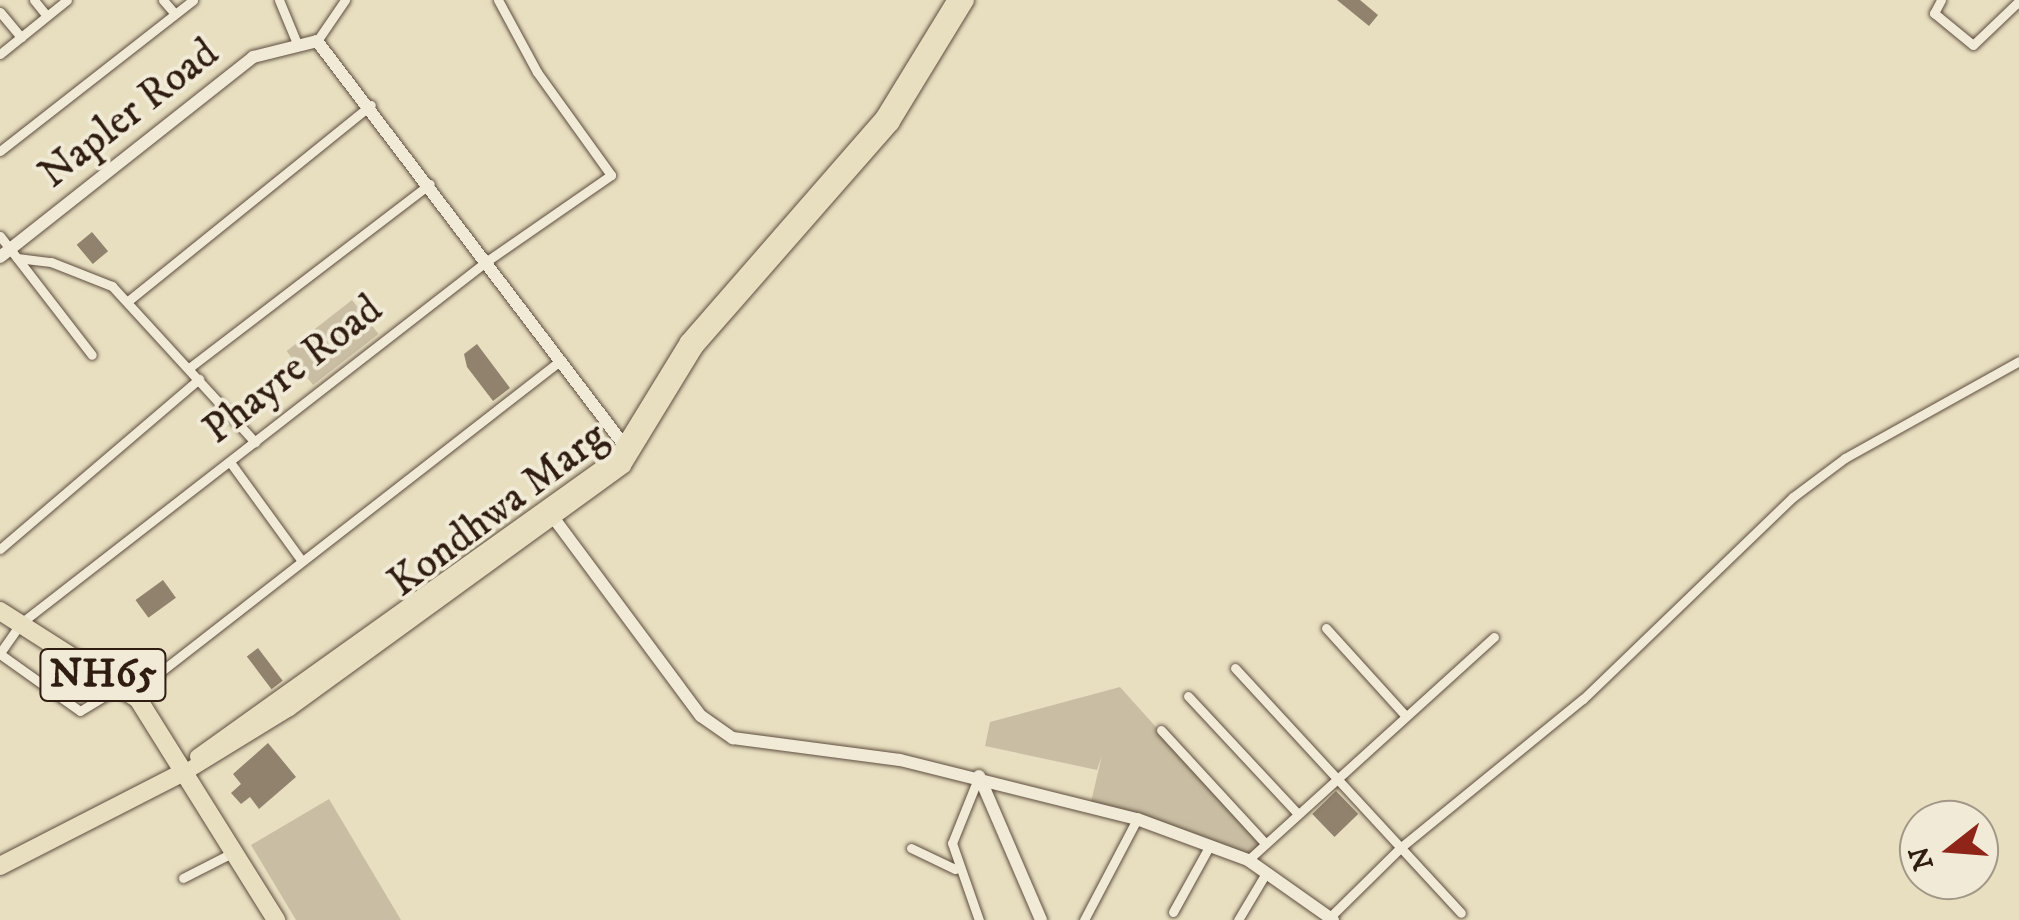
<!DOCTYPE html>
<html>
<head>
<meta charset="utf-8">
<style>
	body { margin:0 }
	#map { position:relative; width:2019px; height:920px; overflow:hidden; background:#e8dfc1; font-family:"IM FELL DW Pica",serif }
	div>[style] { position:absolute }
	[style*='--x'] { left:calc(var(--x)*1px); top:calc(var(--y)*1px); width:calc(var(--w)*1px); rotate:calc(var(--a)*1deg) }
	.green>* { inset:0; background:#c9bea3; transform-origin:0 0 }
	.building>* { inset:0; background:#90826d; transform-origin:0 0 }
	.roads { filter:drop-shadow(0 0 2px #5e4e3e) drop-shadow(0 0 2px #5e4e3e) }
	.street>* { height:9px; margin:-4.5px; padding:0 4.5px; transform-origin:4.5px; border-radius:4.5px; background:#f0ead7 }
	.secondary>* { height:12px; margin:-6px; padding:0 6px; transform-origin:6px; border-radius:6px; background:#f0ead7 }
	.primary>* { height:15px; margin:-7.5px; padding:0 7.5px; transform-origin:7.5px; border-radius:7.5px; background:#e8dfc1 }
	.highway>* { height:18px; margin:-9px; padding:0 9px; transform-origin:9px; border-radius:9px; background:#e8dfc1 }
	span { translate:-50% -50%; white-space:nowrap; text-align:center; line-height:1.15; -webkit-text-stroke:8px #f0ead7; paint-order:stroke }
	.shield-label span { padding:2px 8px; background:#f0ead7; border:2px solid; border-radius:8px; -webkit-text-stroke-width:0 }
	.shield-label { font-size:40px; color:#301d12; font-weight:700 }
	.street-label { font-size:42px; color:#301d12 }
	.north { position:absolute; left:1899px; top:800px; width:100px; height:100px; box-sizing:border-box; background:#f0ead7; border:2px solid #a39888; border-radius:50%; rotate:253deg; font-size:28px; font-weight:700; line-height:40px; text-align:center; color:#301d12 }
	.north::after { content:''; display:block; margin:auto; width:35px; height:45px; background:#8f2418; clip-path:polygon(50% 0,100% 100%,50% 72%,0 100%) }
</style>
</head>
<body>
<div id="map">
	<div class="green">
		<div style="left:352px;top:300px;width:43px;height:83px;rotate:52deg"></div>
		<div style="clip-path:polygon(1120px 687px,1262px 845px,1249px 859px,1091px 802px,1102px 755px,1097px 770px,985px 746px,990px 722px)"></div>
		<div style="clip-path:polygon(329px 799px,401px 920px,296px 920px,251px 845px)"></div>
	</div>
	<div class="building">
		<div style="clip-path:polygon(1337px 0,1360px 0,1378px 15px,1369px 26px)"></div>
		<div style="left:92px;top:232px;width:25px;height:20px;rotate:50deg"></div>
		<div style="clip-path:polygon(477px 344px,510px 388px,493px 401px,467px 367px,464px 354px)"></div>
		<div style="left:163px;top:580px;width:22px;height:34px;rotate:54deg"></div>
		<div style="left:258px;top:648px;width:41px;height:14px;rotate:53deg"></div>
		<div style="clip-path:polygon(268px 743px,296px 777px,259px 809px,250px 797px,241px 804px,231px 793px,241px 784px,233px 774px)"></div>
		<div style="left:1336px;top:791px;width:32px;height:33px;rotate:46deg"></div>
	</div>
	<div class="roads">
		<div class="street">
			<div style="--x:34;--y:0;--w:19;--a:51"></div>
			<div style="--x:163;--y:0;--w:18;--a:49"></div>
			<div style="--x:279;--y:0;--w:44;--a:67.5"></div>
			<div style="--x:1941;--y:0;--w:15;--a:118"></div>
			<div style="--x:1934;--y:13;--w:50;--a:39.4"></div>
			<div style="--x:1973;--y:45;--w:64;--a:-43.7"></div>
			<div style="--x:0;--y:12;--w:33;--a:50"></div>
			<div style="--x:317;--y:41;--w:50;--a:-55.7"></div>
			<div style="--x:0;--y:54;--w:86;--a:-38.9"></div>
			<div style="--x:0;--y:151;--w:245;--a:-38"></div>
			<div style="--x:0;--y:236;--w:150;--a:52.3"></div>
			<div style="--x:17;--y:258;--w:34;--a:7"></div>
			<div style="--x:51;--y:262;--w:66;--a:21.5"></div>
			<div style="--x:112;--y:286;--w:212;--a:47.5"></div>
			<div style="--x:128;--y:301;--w:312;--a:-38.9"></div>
			<div style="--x:189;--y:368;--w:303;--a:-37.4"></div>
			<div style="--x:230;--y:462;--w:122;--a:54"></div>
			<div style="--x:0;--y:549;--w:262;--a:-40.5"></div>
			<div style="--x:1326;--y:628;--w:116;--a:47.8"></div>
			<div style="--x:0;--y:653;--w:37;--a:-55"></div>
			<div style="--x:21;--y:623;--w:590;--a:-37.84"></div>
			<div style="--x:487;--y:261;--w:151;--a:-34.7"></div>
			<div style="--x:611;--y:175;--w:127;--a:-125.7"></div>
			<div style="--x:537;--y:72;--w:82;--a:-118.4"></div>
			<div style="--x:0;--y:654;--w:98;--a:35.5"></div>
			<div style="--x:80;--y:711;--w:44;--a:-31.2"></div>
			<div style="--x:1235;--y:668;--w:333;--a:47.3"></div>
			<div style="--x:132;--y:694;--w:544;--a:-37.9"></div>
			<div style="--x:1188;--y:696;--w:158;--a:47"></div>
			<div style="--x:1161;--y:730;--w:154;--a:47.4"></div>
			<div style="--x:979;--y:776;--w:72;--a:111.9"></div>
			<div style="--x:952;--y:843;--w:82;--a:70.7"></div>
			<div style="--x:911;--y:848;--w:49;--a:25.5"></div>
			<div style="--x:1248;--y:860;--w:332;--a:-42.2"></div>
			<div style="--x:183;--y:878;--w:57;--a:-27"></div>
			<div style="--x:1173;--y:912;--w:77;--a:-61.1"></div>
			<div style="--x:1084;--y:920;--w:114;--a:-62.3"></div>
			<div style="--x:1238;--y:920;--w:55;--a:-59.2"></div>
			<div style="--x:1327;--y:920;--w:103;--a:-44.6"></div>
			<div style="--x:1400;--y:848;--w:236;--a:-39.2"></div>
			<div style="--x:1583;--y:699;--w:291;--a:-43.9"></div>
			<div style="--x:1793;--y:497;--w:65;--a:-36.9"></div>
			<div style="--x:1845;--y:458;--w:199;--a:-29.1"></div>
		</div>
		<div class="secondary">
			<div style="--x:0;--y:257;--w:323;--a:-38.3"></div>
			<div style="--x:253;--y:57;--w:66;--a:-14"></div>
			<div style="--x:317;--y:41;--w:512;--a:52.77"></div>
			<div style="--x:547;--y:509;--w:258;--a:53.4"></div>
			<div style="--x:701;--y:716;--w:39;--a:35"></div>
			<div style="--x:733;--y:738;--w:168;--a:7.5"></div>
			<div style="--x:900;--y:760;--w:244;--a:14"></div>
			<div style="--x:1137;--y:819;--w:118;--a:20.3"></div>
			<div style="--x:1248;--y:860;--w:104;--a:35.2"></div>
			<div style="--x:979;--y:776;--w:157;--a:66.7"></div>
		</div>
		<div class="primary">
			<div style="--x:197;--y:756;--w:515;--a:-35.51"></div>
			<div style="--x:616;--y:457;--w:136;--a:-58.5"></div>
			<div style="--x:687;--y:341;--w:298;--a:-48.9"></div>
			<div style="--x:883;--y:116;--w:136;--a:-58.5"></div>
			<div style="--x:186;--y:771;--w:121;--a:-31.5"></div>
			<div style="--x:289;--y:708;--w:413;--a:-36"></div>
			<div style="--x:623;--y:465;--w:138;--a:-58.6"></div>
			<div style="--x:695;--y:347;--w:298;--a:-48.8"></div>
			<div style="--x:891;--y:123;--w:144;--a:-58.6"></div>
		</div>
		<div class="highway">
			<div style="--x:0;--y:611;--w:164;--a:32.5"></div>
			<div style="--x:138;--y:699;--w:261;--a:58"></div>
			<div style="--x:0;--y:866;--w:209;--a:-27.1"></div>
		</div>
	</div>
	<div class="shield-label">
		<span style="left:103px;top:675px">NH65</span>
	</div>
	<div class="street-label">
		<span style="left:129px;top:114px;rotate:-38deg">Napler Road</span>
		<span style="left:293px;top:370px;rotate:-38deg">Phayre Road</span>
		<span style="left:498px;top:510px;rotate:-37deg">Kondhwa Marg</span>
	</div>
	<div class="north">N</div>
</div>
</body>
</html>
